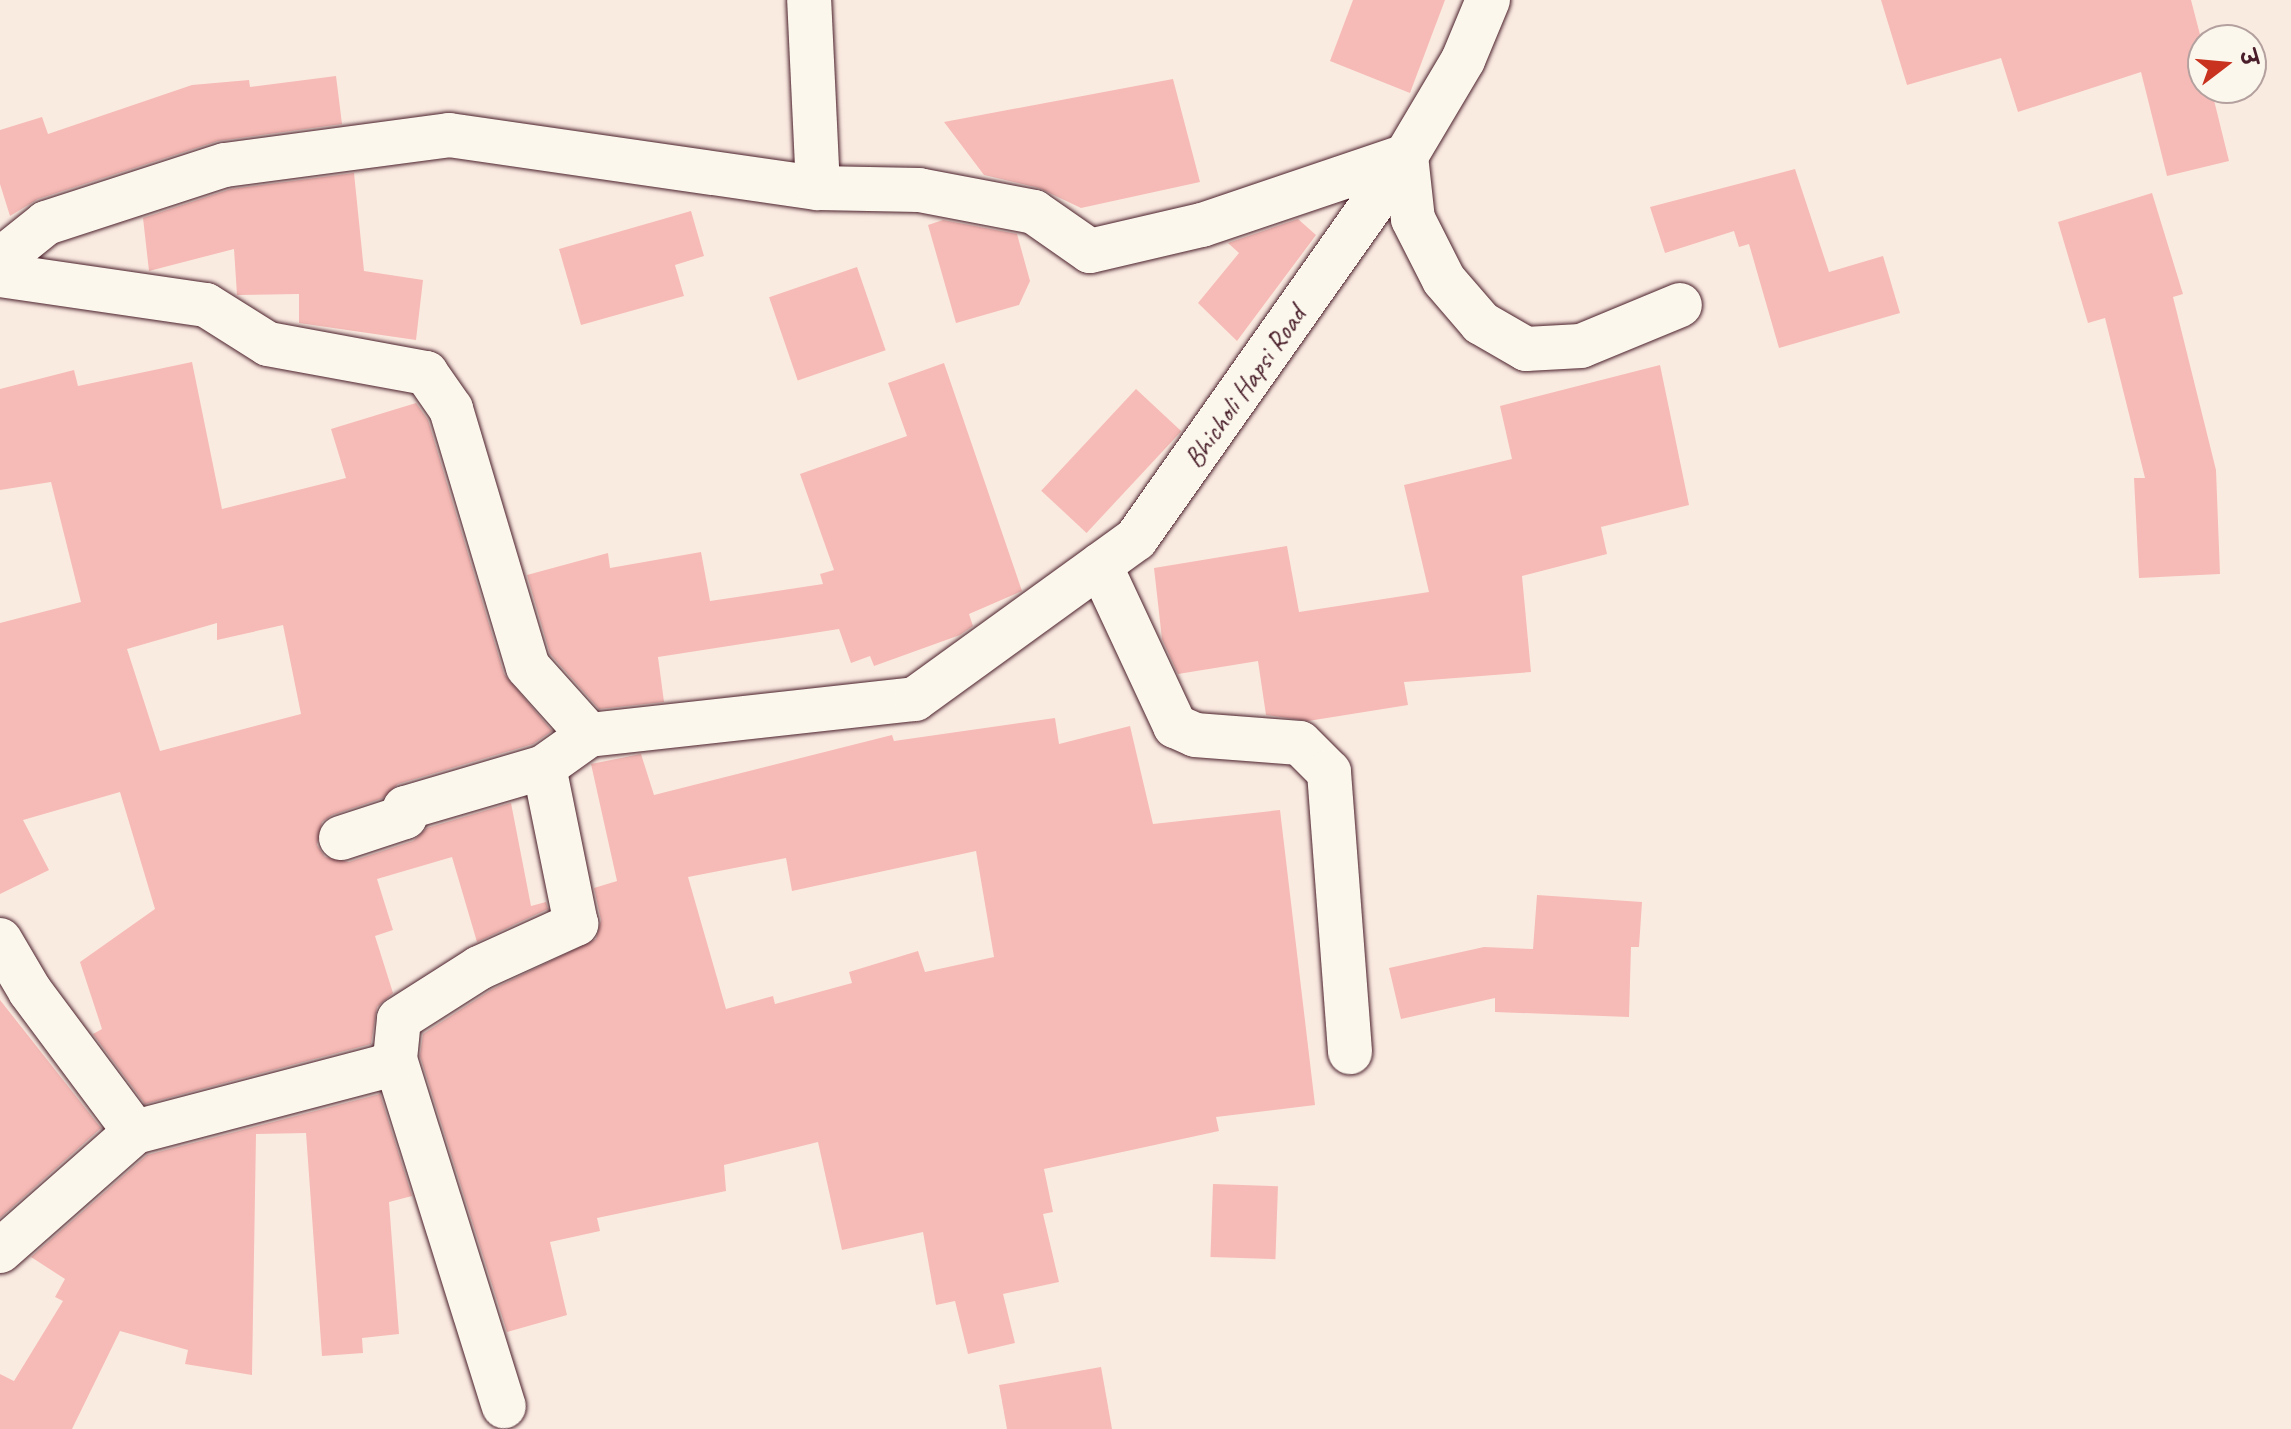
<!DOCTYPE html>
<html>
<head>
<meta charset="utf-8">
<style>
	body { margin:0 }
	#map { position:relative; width:2291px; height:1429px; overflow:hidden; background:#faebe1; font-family:Caveat,"Playpen Sans Deva",sans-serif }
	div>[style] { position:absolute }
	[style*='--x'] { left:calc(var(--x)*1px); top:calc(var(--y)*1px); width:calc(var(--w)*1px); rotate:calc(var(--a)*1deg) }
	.building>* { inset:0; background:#f6bbb6; transform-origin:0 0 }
	.roads { filter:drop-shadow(0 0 2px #4a1f2b) drop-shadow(0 0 2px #4a1f2b) }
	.minor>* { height:44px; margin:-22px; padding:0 22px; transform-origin:22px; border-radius:22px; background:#fbf7ec }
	span { translate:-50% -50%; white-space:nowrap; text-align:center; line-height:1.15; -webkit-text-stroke:7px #fbf7ec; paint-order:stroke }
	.street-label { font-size:28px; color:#4a1f2b }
	.north { position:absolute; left:2187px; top:24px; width:80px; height:80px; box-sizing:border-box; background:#fbf7ec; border:2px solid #b4a19f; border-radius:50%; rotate:74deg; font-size:22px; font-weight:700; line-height:32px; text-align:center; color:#4a1f2b }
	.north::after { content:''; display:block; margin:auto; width:28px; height:36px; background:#c8321e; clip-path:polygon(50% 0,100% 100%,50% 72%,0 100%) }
</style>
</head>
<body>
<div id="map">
	<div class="building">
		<div style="clip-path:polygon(1353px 0,1445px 0,1410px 93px,1330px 61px)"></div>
		<div style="clip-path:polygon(1881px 0,2191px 0,2203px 46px,2203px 88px,2211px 88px,2229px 161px,2167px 176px,2141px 72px,2018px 112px,2001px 58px,1907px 85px)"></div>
		<div style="clip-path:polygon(336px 76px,342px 124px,218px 141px,38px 199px,10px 216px,0 184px,0 130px,42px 117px,48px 134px,192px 85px,249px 80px,250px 87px)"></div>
		<div style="clip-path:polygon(1173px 79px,1200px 182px,1081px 208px,1039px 188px,984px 175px,944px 122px)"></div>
		<div style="clip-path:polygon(1795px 169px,1829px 272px,1883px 256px,1900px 313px,1779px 348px,1749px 244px,1739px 247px,1734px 231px,1665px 253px,1650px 207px)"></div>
		<div style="clip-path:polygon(354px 173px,364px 271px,423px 280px,416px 340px,299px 323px,299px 294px,237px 295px,234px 249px,149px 271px,143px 218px,231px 189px)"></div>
		<div style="clip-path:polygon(2152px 193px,2183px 294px,2173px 297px,2216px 470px,2220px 574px,2139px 578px,2134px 478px,2145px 478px,2105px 318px,2088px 323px,2058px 222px)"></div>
		<div style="clip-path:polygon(691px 211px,704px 256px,675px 265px,684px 296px,581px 325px,559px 249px)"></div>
		<div style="clip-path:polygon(1298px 219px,1316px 235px,1237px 341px,1198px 303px,1239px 253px,1228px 243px)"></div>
		<div style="clip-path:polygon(943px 220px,1017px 234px,1030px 281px,1019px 305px,956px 323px,928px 225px)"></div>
		<div style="left:857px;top:267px;width:88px;height:93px;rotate:71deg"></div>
		<div style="clip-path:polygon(evenodd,192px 362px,222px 509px,346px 478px,331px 429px,416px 403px,428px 420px,504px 674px,552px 731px,533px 744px,398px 784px,383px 798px,332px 815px,322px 822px,317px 845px,325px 857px,349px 862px,413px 841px,427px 828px,511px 803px,531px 906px,546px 902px,548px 909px,477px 942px,452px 857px,377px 879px,393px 930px,375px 936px,393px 993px,377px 1007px,371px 1044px,145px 1104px,93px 1034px,102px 1029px,80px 962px,155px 909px,120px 792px,23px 820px,49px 870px,0 894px,0 623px,81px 602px,51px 482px,0 490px,0 389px,74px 370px,78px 386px,192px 362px,217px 623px,217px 640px,283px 625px,301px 714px,160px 751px,127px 649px,217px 623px)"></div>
		<div style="clip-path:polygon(944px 363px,1022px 591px,969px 614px,973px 626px,960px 635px,874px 666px,870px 656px,851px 663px,839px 629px,658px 657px,664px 702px,599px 709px,550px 654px,527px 575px,608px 553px,610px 568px,701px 552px,710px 601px,823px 584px,820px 574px,834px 570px,800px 474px,907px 436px,888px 383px)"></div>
		<div style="clip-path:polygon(1660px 365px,1689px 505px,1601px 527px,1607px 554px,1522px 576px,1531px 672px,1404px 682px,1408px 705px,1308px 721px,1266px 715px,1258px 661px,1178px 674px,1162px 639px,1154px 568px,1287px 546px,1299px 612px,1429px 592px,1404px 485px,1512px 459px,1500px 406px)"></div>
		<div style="left:1136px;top:389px;width:62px;height:139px;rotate:43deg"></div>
		<div style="clip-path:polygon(evenodd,1055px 718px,1059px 744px,1130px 726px,1153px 824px,1280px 810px,1315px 1105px,1216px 1117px,1219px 1131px,1044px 1169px,1053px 1212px,1043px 1214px,1059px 1282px,1003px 1294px,1015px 1343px,968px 1354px,955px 1301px,936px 1305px,923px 1232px,842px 1250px,818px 1142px,724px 1165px,726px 1191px,597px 1218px,600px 1231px,550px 1242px,567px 1315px,507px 1332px,420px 1056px,423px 1034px,491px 990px,596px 939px,601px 920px,594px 888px,617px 881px,591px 764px,641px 754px,654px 795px,892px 735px,894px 741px,1055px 718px,976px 851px,994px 957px,925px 972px,918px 951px,849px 972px,852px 983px,775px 1004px,773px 996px,726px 1009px,688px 877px,786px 858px,792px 891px,976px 851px)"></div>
		<div style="clip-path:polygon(1537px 895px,1642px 902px,1639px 947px,1631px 947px,1629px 1017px,1495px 1012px,1495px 998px,1401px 1019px,1389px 968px,1484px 947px,1533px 949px)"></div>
		<div style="clip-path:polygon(0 1000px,101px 1128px,0 1218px)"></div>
		<div style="clip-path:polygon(380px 1094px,412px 1196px,389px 1202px,399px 1334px,362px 1338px,363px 1353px,322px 1356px,306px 1133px,256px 1134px,252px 1375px,185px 1364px,188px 1350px,120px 1331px,72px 1429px,0 1429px,0 1374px,14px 1381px,63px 1301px,55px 1297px,65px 1279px,31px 1257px,147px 1155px)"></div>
		<div style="left:1213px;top:1184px;width:65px;height:73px;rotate:2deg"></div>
		<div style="clip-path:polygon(1101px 1367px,1112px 1429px,1007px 1429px,999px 1385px)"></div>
	</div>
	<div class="roads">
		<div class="minor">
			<div style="--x:818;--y:188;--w:101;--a:1.1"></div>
			<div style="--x:919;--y:190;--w:117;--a:10.8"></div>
			<div style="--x:1034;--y:212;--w:68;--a:34.9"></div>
			<div style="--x:1090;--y:251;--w:115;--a:-13.1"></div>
			<div style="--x:1202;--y:225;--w:215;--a:-18.7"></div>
			<div style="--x:1406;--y:156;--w:63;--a:83.7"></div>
			<div style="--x:1413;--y:219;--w:68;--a:63.1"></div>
			<div style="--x:1444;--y:280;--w:57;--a:49.3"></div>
			<div style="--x:1481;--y:323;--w:52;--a:30"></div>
			<div style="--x:1526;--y:349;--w:55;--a:-3.1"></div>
			<div style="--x:1581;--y:346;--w:107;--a:-22.5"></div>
			<div style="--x:0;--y:260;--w:59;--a:-38.8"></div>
			<div style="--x:46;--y:223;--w:188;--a:-18"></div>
			<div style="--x:225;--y:165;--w:226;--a:-7.6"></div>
			<div style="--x:449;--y:135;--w:373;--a:8.2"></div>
			<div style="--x:818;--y:188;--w:188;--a:-92.7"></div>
			<div style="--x:0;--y:275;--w:208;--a:8.3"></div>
			<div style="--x:206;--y:305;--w:73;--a:32.2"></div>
			<div style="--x:268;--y:344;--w:161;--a:10.4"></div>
			<div style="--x:426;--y:373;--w:44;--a:55.2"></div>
			<div style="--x:451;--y:409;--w:269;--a:73.4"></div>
			<div style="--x:528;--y:667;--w:91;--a:48.1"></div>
			<div style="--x:589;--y:735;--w:328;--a:-6.3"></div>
			<div style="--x:915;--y:699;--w:273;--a:-35.9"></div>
			<div style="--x:1136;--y:539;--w:469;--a:-54.8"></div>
			<div style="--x:1406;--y:156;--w:112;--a:-59.3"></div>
			<div style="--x:1463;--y:60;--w:65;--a:-67.4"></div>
			<div style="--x:1100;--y:565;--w:178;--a:65"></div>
			<div style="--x:1175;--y:726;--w:22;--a:24"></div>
			<div style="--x:1195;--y:735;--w:105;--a:4.4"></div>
			<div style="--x:1300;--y:743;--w:41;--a:45"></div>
			<div style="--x:1329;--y:772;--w:281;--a:85.7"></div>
			<div style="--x:341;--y:838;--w:67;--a:-18.2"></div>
			<div style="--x:405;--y:817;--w:9;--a:-90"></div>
			<div style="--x:405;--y:808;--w:145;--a:-16.4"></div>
			<div style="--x:0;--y:940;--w:59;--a:59.5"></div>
			<div style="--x:30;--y:991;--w:176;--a:53.3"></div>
			<div style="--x:395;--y:1059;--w:364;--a:72.6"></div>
			<div style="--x:0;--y:1251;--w:180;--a:-41.4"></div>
			<div style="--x:135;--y:1132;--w:256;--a:-14.7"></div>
			<div style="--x:383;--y:1067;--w:14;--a:-34"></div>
			<div style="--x:395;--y:1059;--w:40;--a:-84.3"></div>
			<div style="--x:399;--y:1019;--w:95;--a:-32.5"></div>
			<div style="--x:479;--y:968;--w:107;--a:-24.4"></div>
			<div style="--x:576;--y:924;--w:160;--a:-101.5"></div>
			<div style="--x:544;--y:767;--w:55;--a:-35.4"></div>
		</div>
	</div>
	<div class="street-label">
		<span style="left:1245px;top:387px;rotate:-55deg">Bhicholi Hapsi Road</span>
	</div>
	<div class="north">उ</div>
</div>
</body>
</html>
